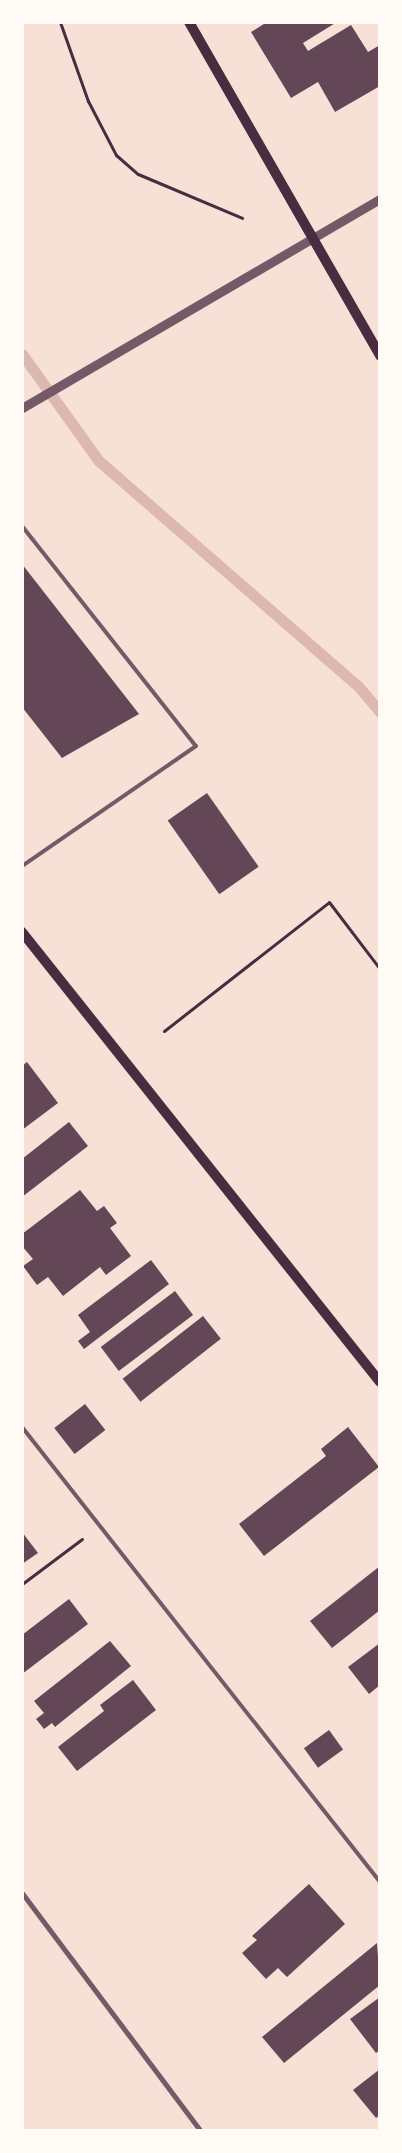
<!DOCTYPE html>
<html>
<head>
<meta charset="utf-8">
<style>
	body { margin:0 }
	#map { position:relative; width:402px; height:2153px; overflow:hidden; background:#f7e1d7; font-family:"Alegreya Sans",sans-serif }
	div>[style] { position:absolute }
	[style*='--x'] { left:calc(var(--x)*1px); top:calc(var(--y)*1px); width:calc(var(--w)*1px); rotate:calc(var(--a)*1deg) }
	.stream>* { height:11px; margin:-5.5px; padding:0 5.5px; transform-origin:5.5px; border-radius:5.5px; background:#dcb8b0 }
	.building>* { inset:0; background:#644757; transform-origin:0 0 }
	.path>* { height:3px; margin:-1.5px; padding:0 1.5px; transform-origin:1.5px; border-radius:1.5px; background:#4a2c40 }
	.service>* { height:4px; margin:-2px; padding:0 2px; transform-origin:2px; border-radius:2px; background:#755966 }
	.minor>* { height:5px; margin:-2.5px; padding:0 2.5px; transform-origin:2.5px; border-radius:2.5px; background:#755966 }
	.tertiary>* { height:9px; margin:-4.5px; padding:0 4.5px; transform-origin:4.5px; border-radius:4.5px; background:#755966 }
	.secondary>* { height:10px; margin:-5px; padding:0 5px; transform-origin:5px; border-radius:5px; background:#4a2c40 }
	span { translate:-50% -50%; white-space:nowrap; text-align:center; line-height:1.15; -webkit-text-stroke:5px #fffaf5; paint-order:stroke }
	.frame { position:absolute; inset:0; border:24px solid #fffaf5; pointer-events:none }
</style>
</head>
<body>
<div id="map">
	<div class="stream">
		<div style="--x:22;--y:354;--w:132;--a:54.3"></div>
		<div style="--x:99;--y:461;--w:344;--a:41"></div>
		<div style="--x:359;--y:687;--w:33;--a:50"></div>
	</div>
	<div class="building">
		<div style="clip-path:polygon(267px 22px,337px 22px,303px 43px,308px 51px,351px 25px,368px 52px,380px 45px,380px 86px,335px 112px,318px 82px,291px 98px,251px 32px)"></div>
		<div style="clip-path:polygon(22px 564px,139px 714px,62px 758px,22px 707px)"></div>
		<div style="left:207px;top:793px;width:90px;height:48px;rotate:55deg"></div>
		<div style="clip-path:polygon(27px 1062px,58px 1103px,22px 1130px,22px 1066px)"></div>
		<div style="clip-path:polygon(69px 1122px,88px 1146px,22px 1197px,22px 1159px)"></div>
		<div style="clip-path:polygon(80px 1190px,97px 1211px,104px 1206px,117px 1223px,110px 1228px,131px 1256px,106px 1275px,100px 1267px,63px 1296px,48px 1277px,37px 1285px,23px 1266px,33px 1259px,22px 1246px,22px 1234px)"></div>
		<div style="clip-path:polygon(151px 1260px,169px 1284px,84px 1349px,78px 1341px,90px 1332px,78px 1315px)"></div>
		<div style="left:175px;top:1291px;width:30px;height:93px;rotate:53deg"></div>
		<div style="left:203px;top:1316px;width:29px;height:102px;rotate:52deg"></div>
		<div style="left:85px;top:1404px;width:33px;height:39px;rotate:52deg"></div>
		<div style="clip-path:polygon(348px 1427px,379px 1467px,264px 1556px,239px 1524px,326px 1456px,321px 1449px)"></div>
		<div style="clip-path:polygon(22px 1532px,38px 1553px,22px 1564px)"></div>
		<div style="clip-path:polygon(380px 1566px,380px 1610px,332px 1648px,310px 1621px)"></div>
		<div style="clip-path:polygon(69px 1599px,88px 1624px,22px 1674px,22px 1635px)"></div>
		<div style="clip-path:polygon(110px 1641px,131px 1666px,55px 1727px,52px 1723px,44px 1729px,36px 1719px,44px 1713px,34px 1701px)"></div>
		<div style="clip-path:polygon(380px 1643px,380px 1685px,369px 1694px,348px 1667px)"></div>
		<div style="clip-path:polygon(133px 1680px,156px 1710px,77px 1771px,58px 1747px,104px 1711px,100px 1705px)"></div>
		<div style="left:329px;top:1730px;width:24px;height:31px;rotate:54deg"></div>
		<div style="clip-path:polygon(309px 1884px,345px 1924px,287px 1977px,278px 1968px,266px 1979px,242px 1953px,257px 1940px,252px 1936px)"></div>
		<div style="clip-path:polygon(377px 1943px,380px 1985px,284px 2063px,262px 2037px)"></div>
		<div style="clip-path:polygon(380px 1997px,380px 2050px,376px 2053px,350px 2019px)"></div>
		<div style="clip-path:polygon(380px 2069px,380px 2115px,376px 2118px,353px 2090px)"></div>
	</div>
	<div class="path">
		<div style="--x:60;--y:22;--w:84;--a:70.5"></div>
		<div style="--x:88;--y:101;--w:61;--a:62.6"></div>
		<div style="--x:116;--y:155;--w:29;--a:41"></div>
		<div style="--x:138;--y:174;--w:113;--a:22.9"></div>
		<div style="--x:164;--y:1031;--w:209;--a:-38"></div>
		<div style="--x:329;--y:902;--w:84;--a:52.7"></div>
		<div style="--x:22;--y:1584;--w:75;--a:-36.9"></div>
	</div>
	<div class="service">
		<div style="--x:22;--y:526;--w:280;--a:51.7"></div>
		<div style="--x:196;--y:746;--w:211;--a:145.4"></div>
		<div style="--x:22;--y:1427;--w:579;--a:51.8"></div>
	</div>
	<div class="minor">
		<div style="--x:22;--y:1893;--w:296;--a:53.1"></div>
	</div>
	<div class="tertiary">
		<div style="--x:22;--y:408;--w:415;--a:-30.3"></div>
	</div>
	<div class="secondary">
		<div style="--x:189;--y:22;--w:385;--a:60.2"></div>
		<div style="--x:22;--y:932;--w:575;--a:51.5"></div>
	</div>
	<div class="frame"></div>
</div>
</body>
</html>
